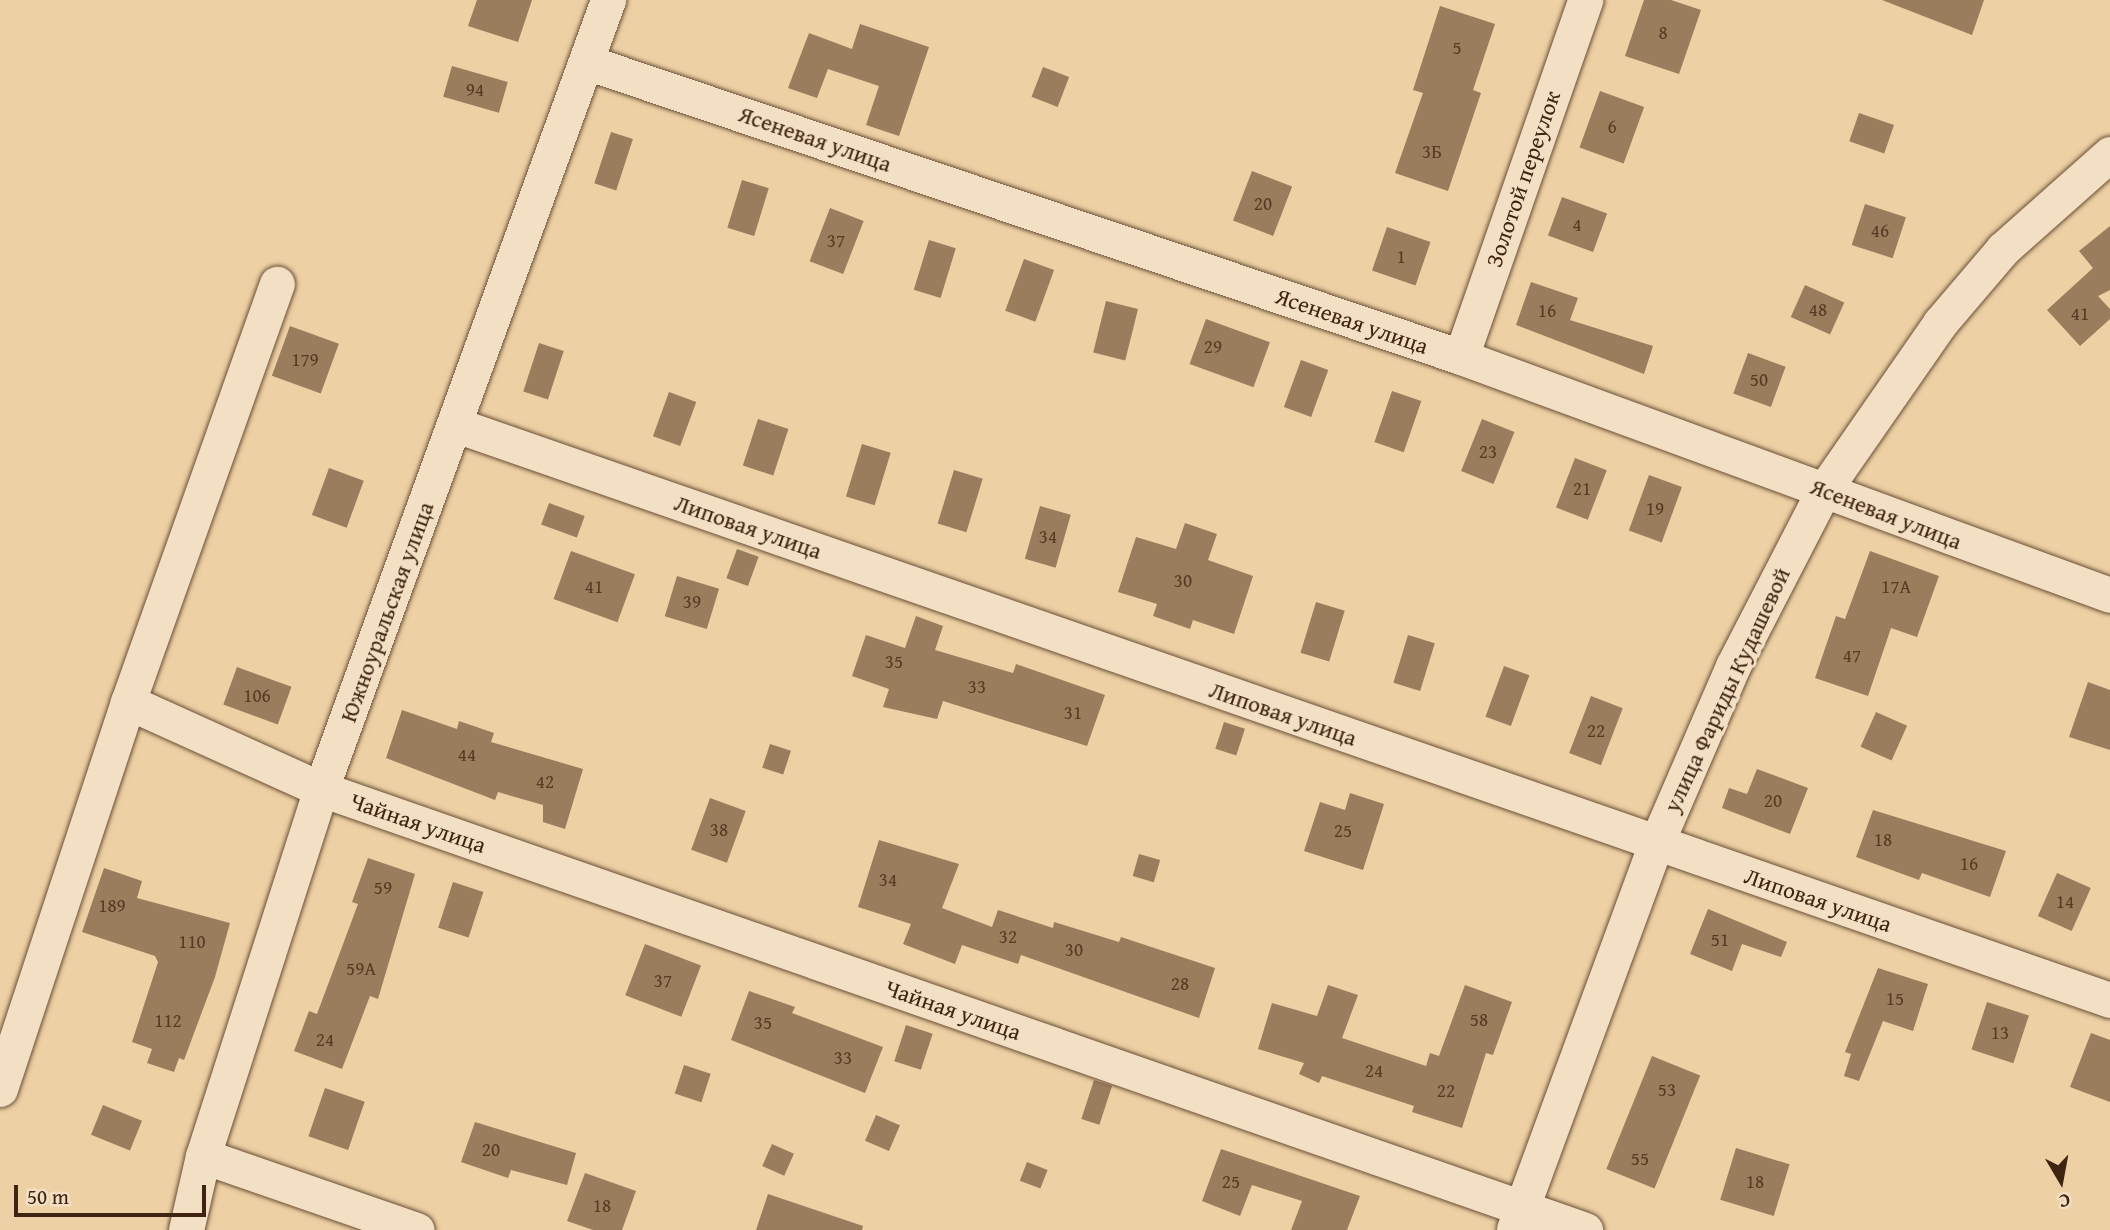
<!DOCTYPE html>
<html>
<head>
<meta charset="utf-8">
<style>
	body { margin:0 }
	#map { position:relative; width:2110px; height:1230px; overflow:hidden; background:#edd0a4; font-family:"Gentium Book Plus",serif }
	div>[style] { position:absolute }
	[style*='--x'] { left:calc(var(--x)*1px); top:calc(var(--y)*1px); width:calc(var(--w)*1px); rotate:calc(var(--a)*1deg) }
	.building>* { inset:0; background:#997d5d; transform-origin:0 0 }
	.roads { filter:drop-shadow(0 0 2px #6a4f36) drop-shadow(0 0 2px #6a4f36) }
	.minor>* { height:35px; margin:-17.5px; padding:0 17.5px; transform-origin:17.5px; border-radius:17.5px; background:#f3e0c4 }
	span { translate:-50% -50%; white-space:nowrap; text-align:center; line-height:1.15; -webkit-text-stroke:6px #f3e0c4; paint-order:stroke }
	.number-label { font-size:19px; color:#563a24 }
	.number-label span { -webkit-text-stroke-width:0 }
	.street-label { font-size:23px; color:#3f2411 }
	.north { position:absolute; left:2026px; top:1146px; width:70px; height:70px; -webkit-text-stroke:5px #f3e0c4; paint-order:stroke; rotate:170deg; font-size:19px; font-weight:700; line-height:28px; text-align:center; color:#3f2411 }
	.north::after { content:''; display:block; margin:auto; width:24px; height:32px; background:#3f2411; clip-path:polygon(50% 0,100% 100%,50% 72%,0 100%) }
	.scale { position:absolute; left:14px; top:1185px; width:192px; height:32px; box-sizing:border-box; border:4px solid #3f2411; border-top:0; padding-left:9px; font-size:21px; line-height:24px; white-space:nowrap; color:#3f2411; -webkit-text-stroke:5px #f3e0c4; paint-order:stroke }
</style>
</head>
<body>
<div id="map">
	<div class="building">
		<div style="clip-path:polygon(477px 0,532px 0,518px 42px,468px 26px)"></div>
		<div style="clip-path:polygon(1644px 0,1671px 0,1701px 10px,1679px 74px,1625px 56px)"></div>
		<div style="clip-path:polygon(1882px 0,1984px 0,1972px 35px)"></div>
		<div style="clip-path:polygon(1440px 6px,1495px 24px,1473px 90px,1481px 93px,1448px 191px,1395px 173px,1423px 93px,1413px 90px)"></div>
		<div style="clip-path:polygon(860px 24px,929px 47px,899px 136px,866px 125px,879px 86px,828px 69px,817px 98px,788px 88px,809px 33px,852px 49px)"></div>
		<div style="left:452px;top:66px;width:58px;height:32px;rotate:16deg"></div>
		<div style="left:1043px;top:67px;width:28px;height:32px;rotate:21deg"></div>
		<div style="left:1600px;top:91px;width:47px;height:60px;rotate:20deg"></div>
		<div style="left:1859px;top:113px;width:37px;height:30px;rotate:19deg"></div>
		<div style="left:611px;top:132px;width:23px;height:54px;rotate:18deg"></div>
		<div style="left:1252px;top:171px;width:43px;height:53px;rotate:21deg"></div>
		<div style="left:742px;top:180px;width:28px;height:50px;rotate:17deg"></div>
		<div style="left:1562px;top:197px;width:48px;height:41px;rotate:20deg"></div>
		<div style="left:1865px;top:204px;width:43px;height:43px;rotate:18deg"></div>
		<div style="left:830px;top:208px;width:36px;height:57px;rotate:21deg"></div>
		<div style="clip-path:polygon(2110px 226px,2110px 290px,2098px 296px,2110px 309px,2110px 319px,2080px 346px,2047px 310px,2093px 268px,2079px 251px)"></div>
		<div style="left:1387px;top:227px;width:46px;height:46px;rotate:19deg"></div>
		<div style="left:929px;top:240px;width:28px;height:52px;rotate:17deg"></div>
		<div style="left:1024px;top:259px;width:32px;height:55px;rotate:20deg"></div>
		<div style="clip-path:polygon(1531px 282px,1578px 298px,1570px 320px,1653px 346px,1644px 374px,1516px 325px)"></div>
		<div style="left:1805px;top:285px;width:43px;height:35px;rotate:24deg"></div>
		<div style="left:1106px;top:301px;width:33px;height:53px;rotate:14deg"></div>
		<div style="left:1206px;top:319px;width:68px;height:48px;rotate:20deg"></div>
		<div style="left:290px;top:326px;width:52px;height:53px;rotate:20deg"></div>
		<div style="left:539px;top:343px;width:26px;height:51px;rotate:18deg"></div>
		<div style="left:1748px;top:353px;width:40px;height:43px;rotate:20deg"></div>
		<div style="left:1301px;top:360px;width:29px;height:50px;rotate:20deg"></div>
		<div style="left:1392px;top:391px;width:31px;height:54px;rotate:19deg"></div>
		<div style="left:669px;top:392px;width:29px;height:47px;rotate:20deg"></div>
		<div style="left:758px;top:419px;width:32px;height:49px;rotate:18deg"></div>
		<div style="left:1482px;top:419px;width:35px;height:56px;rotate:22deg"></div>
		<div style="left:862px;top:444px;width:30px;height:55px;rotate:17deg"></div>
		<div style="left:1575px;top:458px;width:34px;height:53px;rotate:21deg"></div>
		<div style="left:329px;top:468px;width:37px;height:50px;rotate:20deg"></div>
		<div style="left:954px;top:470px;width:30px;height:56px;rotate:17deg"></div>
		<div style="left:1649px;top:475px;width:35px;height:59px;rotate:20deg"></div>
		<div style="left:549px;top:503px;width:38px;height:23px;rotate:20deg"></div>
		<div style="left:1040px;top:506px;width:32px;height:55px;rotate:16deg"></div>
		<div style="clip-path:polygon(1185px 523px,1217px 534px,1208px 560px,1253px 576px,1234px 634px,1193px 620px,1190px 629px,1153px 616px,1157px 604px,1118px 592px,1136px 537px,1176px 549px)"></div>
		<div style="left:737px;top:549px;width:23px;height:31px;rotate:20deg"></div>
		<div style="left:571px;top:551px;width:68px;height:51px;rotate:20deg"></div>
		<div style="clip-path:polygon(1870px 551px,1939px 576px,1917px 637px,1891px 628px,1868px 696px,1815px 678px,1836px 616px,1845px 619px)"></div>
		<div style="left:677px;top:576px;width:44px;height:42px;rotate:17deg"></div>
		<div style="left:1316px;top:602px;width:30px;height:53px;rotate:17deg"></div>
		<div style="clip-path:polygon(916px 616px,943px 626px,935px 650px,1013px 673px,1016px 664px,1105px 695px,1087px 746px,943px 701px,937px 719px,883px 707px,889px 689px,852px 676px,866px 635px,905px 648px)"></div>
		<div style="left:1408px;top:635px;width:28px;height:50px;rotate:17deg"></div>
		<div style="left:1504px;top:666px;width:27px;height:54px;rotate:20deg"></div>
		<div style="left:237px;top:667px;width:58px;height:40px;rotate:20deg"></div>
		<div style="clip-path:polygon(2088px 682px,2110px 690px,2110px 750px,2069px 737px)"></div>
		<div style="left:1591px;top:696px;width:34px;height:61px;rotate:21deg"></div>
		<div style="clip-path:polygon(402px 710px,457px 729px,459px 721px,494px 733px,491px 742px,583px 769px,565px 829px,543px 822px,543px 805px,498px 792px,495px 800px,386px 758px)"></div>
		<div style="left:1876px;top:712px;width:34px;height:38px;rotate:24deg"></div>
		<div style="left:1224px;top:722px;width:22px;height:28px;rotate:18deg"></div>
		<div style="left:770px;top:744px;width:22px;height:25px;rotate:18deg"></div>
		<div style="clip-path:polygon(1757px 769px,1808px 788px,1790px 834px,1722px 808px,1729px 788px,1747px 794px)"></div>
		<div style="clip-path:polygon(1350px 793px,1384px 804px,1363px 870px,1304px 851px,1320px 802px,1345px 810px)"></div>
		<div style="left:710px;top:798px;width:38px;height:55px;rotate:20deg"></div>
		<div style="clip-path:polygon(1873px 810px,2006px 851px,1990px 897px,1922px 873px,1919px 880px,1856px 857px)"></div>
		<div style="clip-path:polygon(879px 840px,959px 864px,942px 908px,992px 927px,998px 910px,1053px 928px,1054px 922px,1119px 942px,1121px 937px,1215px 968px,1199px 1018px,1021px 955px,1018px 964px,962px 945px,955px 964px,903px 944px,911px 924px,858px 907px)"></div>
		<div style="left:1139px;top:854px;width:22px;height:23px;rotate:16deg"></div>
		<div style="clip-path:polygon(368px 858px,415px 874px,378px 999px,370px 996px,342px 1069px,294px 1051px,309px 1011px,317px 1014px,358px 904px,352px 902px)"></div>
		<div style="clip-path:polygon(104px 868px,142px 881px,137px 898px,230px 923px,215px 977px,184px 1060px,179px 1058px,174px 1072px,147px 1063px,152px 1049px,132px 1042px,158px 962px,155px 956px,82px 932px)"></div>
		<div style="left:2057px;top:873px;width:37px;height:47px;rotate:24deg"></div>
		<div style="left:453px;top:882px;width:32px;height:48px;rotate:18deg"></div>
		<div style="clip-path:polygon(1708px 909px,1787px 942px,1781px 957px,1742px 944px,1732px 971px,1690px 954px)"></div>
		<div style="left:645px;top:944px;width:60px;height:55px;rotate:21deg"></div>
		<div style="clip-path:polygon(1878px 968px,1928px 984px,1913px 1031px,1883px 1021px,1859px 1081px,1844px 1076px,1851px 1054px,1845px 1052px)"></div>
		<div style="clip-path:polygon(1328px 985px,1358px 995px,1342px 1038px,1426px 1066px,1430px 1053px,1439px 1056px,1465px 985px,1512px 1002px,1493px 1055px,1486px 1053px,1462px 1128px,1412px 1112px,1414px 1106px,1322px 1076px,1319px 1083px,1299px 1074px,1304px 1063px,1258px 1049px,1272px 1003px,1317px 1016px)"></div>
		<div style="clip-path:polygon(749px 991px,795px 1007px,792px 1013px,883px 1047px,865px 1093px,731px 1040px)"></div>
		<div style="left:1987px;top:1002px;width:44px;height:50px;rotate:18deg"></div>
		<div style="left:906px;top:1025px;width:28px;height:38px;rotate:18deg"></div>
		<div style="clip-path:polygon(2091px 1033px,2110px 1040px,2110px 1102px,2070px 1087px)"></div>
		<div style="left:1652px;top:1056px;width:52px;height:122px;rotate:22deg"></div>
		<div style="left:684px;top:1065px;width:28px;height:30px;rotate:18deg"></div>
		<div style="left:1094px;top:1080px;width:19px;height:41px;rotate:18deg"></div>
		<div style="left:325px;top:1088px;width:42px;height:51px;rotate:19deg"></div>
		<div style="left:103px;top:1105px;width:42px;height:32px;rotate:22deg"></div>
		<div style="left:876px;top:1115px;width:26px;height:28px;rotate:23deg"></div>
		<div style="clip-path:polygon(475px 1122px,576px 1153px,567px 1185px,511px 1170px,508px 1178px,461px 1162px)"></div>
		<div style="left:772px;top:1144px;width:24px;height:24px;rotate:24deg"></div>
		<div style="left:1736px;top:1148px;width:56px;height:54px;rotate:17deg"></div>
		<div style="clip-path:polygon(1221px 1149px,1360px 1196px,1347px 1230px,1291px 1230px,1302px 1201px,1252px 1185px,1240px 1216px,1202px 1201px)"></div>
		<div style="left:1027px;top:1162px;width:22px;height:20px;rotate:21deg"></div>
		<div style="clip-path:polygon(585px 1173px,636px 1191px,622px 1230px,593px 1230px,567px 1221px)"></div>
		<div style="clip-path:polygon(768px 1194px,863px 1226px,862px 1230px,756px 1230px)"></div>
	</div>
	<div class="roads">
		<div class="minor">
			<div style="--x:589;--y:63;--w:920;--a:18.63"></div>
			<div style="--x:1461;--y:357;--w:691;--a:20.14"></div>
			<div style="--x:1461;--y:357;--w:378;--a:-70.8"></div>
			<div style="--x:456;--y:425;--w:1751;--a:19.17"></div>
			<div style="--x:128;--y:702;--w:212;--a:24.3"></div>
			<div style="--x:321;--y:789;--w:1339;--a:19.23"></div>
			<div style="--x:0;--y:1089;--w:408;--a:-71.7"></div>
			<div style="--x:128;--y:702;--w:444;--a:-70.4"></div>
			<div style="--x:203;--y:1156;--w:226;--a:19.1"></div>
			<div style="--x:1514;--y:1229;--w:410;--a:-69.8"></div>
			<div style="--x:1656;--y:844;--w:194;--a:-66.6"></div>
			<div style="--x:1733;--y:666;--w:198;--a:-62.7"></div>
			<div style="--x:1824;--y:490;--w:203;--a:-55.2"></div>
			<div style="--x:1940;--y:323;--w:97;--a:-49.6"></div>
			<div style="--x:2003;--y:249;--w:143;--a:-41.6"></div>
			<div style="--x:186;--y:1230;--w:76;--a:-77.1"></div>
			<div style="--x:203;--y:1156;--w:386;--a:-72.2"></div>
			<div style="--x:321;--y:789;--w:840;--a:-70.01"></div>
		</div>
	</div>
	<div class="number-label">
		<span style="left:1663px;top:33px">8</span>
		<span style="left:1457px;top:48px">5</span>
		<span style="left:475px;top:90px">94</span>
		<span style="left:1612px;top:127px">6</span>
		<span style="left:1432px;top:152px">3Б</span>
		<span style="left:1263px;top:204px">20</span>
		<span style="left:1577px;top:225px">4</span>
		<span style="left:1880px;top:231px">46</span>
		<span style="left:836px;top:241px">37</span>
		<span style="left:1401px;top:257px">1</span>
		<span style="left:1818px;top:310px">48</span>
		<span style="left:1547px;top:311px">16</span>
		<span style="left:2080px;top:314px">41</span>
		<span style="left:1213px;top:347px">29</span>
		<span style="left:305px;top:360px">179</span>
		<span style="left:1759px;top:380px">50</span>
		<span style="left:1488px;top:452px">23</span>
		<span style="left:1582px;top:489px">21</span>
		<span style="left:1655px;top:509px">19</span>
		<span style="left:1048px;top:537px">34</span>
		<span style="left:1183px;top:581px">30</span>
		<span style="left:594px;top:587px">41</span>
		<span style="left:1896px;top:587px">17А</span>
		<span style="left:692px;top:602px">39</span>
		<span style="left:1852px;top:656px">47</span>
		<span style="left:894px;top:662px">35</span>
		<span style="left:977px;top:687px">33</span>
		<span style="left:257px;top:696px">106</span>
		<span style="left:1073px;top:713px">31</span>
		<span style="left:1596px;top:731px">22</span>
		<span style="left:467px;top:755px">44</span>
		<span style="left:545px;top:782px">42</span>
		<span style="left:1773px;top:801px">20</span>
		<span style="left:719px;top:830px">38</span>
		<span style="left:1343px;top:831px">25</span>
		<span style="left:1883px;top:840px">18</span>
		<span style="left:1969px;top:864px">16</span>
		<span style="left:888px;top:880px">34</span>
		<span style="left:383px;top:888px">59</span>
		<span style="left:2065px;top:902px">14</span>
		<span style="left:112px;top:906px">189</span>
		<span style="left:1008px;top:937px">32</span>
		<span style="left:1720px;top:940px">51</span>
		<span style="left:192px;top:942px">110</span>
		<span style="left:1074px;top:950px">30</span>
		<span style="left:361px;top:969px">59А</span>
		<span style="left:663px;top:981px">37</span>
		<span style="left:1180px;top:984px">28</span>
		<span style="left:1895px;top:999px">15</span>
		<span style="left:1479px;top:1020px">58</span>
		<span style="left:168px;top:1021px">112</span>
		<span style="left:763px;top:1023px">35</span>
		<span style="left:2000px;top:1033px">13</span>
		<span style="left:325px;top:1040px">24</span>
		<span style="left:843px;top:1058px">33</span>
		<span style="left:1374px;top:1071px">24</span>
		<span style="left:1667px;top:1090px">53</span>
		<span style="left:1446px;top:1091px">22</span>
		<span style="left:491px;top:1150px">20</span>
		<span style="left:1640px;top:1159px">55</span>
		<span style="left:1231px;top:1182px">25</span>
		<span style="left:1755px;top:1182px">18</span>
		<span style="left:602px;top:1206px">18</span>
	</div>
	<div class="street-label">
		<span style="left:815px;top:139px;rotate:19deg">Ясеневая улица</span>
		<span style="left:1523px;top:179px;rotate:-71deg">Золотой переулок</span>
		<span style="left:1352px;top:321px;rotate:19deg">Ясеневая улица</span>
		<span style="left:1886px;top:514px;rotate:21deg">Ясеневая улица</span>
		<span style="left:748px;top:527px;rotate:19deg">Липовая улица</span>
		<span style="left:387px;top:612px;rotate:-70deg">Южноуральская улица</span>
		<span style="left:1727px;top:690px;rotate:-65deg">улица Фариды Кудашевой</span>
		<span style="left:1283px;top:714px;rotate:19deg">Липовая улица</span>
		<span style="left:418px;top:823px;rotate:19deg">Чайная улица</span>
		<span style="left:1818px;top:900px;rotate:19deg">Липовая улица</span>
		<span style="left:953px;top:1010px;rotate:19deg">Чайная улица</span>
	</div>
	<div class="north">С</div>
	<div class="scale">50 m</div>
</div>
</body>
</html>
